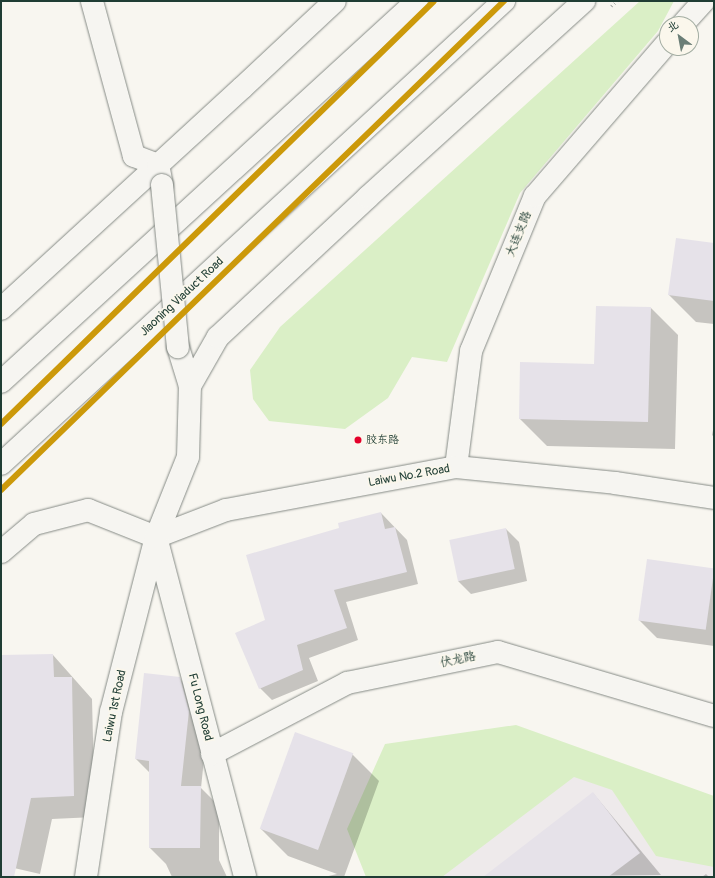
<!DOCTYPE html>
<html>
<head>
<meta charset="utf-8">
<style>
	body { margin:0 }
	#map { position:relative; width:715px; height:878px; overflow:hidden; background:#f8f6f0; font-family:Pangolin,"LXGW WenKai TC",sans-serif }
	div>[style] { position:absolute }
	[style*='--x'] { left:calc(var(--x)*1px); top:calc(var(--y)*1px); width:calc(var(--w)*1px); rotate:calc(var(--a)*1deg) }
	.built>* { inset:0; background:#eeeaeb }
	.green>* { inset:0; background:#daefc6 }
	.shadow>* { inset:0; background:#0003 }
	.building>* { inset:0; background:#e6e2e9; transform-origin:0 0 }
	.path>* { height:2.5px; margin-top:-1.25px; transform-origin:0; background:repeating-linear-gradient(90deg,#b2b5b1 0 1px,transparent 0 4px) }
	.roads { filter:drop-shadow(0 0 1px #868b86) drop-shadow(0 0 1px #868b86) }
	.minor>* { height:22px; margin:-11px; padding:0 11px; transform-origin:11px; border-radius:11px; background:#f6f5f1 }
	.secondary>* { height:22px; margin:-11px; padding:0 11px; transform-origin:11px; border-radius:11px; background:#f6f5f1 }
	.trunk>* { height:22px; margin:-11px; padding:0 11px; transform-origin:11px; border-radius:11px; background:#f6f5f1 }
	.bridges { filter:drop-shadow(0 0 1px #868b86) drop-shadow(0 0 1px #868b86) }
	.secondary-bridge>* { height:22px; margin:-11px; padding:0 11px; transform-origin:11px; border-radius:11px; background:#f6f5f1 }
	.metro-1>* { height:6px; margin:-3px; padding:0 3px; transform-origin:3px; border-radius:3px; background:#cc990a }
	.dots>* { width:11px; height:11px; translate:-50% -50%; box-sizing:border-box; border:2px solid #fbf7ec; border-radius:50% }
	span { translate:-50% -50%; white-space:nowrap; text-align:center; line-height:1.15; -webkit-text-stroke:3.5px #fbf7ec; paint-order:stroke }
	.bus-label { font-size:11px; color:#1f3d34 }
	.left { translate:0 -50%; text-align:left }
	.street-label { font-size:12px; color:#1f3d34 }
	.frame { position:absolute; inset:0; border:2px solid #1f3d34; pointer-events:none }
	.north { position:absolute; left:659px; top:16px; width:40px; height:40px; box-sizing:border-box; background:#fbf7ec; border:1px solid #a3ada2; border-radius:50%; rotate:328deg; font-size:11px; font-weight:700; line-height:16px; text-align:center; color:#1f3d34 }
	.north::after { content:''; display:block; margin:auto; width:14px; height:18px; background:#6b7e76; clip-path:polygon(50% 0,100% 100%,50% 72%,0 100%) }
</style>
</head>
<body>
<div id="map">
	<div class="built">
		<div style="clip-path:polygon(486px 729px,578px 750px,714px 820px,714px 877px,378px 877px,373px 771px)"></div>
	</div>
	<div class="green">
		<div style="clip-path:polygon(640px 1px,674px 1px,658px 31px,520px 193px,447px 362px,412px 357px,388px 398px,345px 429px,269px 421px,253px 399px,250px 370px,280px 327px)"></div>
		<div style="clip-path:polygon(516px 725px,714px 796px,714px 867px,656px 856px,612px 790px,574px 777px,442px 877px,366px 877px,347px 829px,385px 744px)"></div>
	</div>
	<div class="shadow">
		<div style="clip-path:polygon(714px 244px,714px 324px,696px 322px,669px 295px)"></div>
		<div style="clip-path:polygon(597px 307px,651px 308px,678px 335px,675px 449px,547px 446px,520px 419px,595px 365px)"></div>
		<div style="clip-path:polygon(714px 425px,714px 437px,712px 435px)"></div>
		<div style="clip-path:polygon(381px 513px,407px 540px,418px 584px,346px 602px,358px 640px,309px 658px,318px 681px,272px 700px,260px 688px,266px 621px,340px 529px)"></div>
		<div style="clip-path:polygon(506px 529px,519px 542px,527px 581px,471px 594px,458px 581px)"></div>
		<div style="clip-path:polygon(714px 569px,714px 646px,657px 638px,639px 620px)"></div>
		<div style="clip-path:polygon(53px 655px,92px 699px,95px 817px,52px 819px,40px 874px,1px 865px,1px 656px)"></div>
		<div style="clip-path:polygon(179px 678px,198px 697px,207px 730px,201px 788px,219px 806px,219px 860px,227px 877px,172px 877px,166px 864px,150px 848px,150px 773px,136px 759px)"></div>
		<div style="clip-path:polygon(352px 754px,379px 781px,344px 877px,324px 877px,337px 874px,288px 856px,261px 829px)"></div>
		<div style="clip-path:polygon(593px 793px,661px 875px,485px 877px)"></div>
		<div style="clip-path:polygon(706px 874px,709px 877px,702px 877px)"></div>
	</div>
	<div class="building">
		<div style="clip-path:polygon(676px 238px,714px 243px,714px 301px,668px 295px)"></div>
		<div style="clip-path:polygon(596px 306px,651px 307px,648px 422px,519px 419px,520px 362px,594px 364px)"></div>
		<div style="clip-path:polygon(381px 512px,385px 529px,395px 527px,407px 572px,334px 590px,347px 628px,297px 645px,303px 670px,259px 689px,235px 633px,265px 620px,246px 555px,339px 528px,338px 523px)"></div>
		<div style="left:506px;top:528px;width:42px;height:58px;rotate:78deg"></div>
		<div style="left:647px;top:559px;width:68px;height:62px;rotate:8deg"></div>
		<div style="clip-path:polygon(53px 654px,54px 677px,72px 677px,74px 796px,31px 798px,14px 877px,1px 877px,1px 655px)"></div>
		<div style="clip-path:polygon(144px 673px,180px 677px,189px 711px,181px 786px,201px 786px,200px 848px,149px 848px,149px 761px,135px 759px)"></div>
		<div style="left:295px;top:732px;width:62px;height:103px;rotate:20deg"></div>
		<div style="clip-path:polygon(593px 792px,640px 853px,608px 877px,483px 877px)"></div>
	</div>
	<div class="path">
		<div style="--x:611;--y:6;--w:8;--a:-40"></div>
	</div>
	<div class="roads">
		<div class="minor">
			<div style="--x:683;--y:24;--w:31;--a:-48"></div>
			<div style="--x:1;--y:309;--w:213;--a:-42.5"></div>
			<div style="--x:158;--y:165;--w:26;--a:-159"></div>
			<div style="--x:134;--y:156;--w:161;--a:-105.2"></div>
			<div style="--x:456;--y:467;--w:117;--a:-82.6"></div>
			<div style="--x:471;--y:351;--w:168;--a:-67.6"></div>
			<div style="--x:535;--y:196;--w:202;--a:-49.2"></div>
			<div style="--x:156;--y:537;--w:75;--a:-21.1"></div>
			<div style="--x:226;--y:510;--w:234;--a:-10.6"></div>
			<div style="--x:456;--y:467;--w:160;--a:5.7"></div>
			<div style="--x:615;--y:483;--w:100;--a:8.6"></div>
			<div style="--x:156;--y:537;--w:351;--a:75.3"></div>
			<div style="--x:1;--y:552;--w:43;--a:-40.3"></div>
			<div style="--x:34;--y:524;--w:56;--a:-14.5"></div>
			<div style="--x:88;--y:510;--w:73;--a:21.7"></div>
			<div style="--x:212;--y:754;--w:153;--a:-27.7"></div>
			<div style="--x:347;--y:683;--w:154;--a:-11.6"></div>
			<div style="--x:498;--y:652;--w:225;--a:16.5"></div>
		</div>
		<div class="secondary">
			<div style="--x:162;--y:185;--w:20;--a:-101"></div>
			<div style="--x:158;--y:165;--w:114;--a:-42.5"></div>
			<div style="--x:190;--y:386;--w:56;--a:-60.3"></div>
			<div style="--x:218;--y:337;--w:205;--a:-43"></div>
			<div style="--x:86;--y:877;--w:167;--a:-81.4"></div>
			<div style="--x:111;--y:712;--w:181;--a:-75.6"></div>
			<div style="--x:156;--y:537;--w:86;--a:-68.2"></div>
			<div style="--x:188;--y:457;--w:71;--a:-88.4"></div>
			<div style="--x:190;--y:386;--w:41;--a:-107.1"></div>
		</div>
		<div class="trunk">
			<div style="--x:242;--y:88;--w:127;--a:-43.1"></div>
			<div style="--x:368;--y:197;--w:292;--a:-42.2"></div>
			<div style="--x:1;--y:382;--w:564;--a:-42.49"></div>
			<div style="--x:1;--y:464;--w:684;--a:-42.63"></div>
		</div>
	</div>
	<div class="bridges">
		<div class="secondary-bridge">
			<div style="--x:162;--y:185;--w:163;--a:84.4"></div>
		</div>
	</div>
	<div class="metro-1">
		<div style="--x:1;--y:424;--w:605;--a:-44.33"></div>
		<div style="--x:1;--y:490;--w:702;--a:-44.19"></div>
	</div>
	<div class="dots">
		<div style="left:358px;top:440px;background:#e4002b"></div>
	</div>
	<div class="bus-label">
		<span class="left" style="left:366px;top:440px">胶东路</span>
	</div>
	<div class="street-label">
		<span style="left:519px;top:234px;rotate:-68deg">大连支路</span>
		<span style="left:182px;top:297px;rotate:-43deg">Jiaoning Viaduct Road</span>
		<span style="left:409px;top:476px;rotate:-10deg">Laiwu No.2 Road</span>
		<span style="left:458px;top:660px;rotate:-12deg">伏龙路</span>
		<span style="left:115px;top:706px;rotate:-78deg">Laiwu 1st Road</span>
		<span style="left:200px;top:707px;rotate:76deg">Fu Long Road</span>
	</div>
	<div class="frame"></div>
	<div class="north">北</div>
</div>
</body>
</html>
